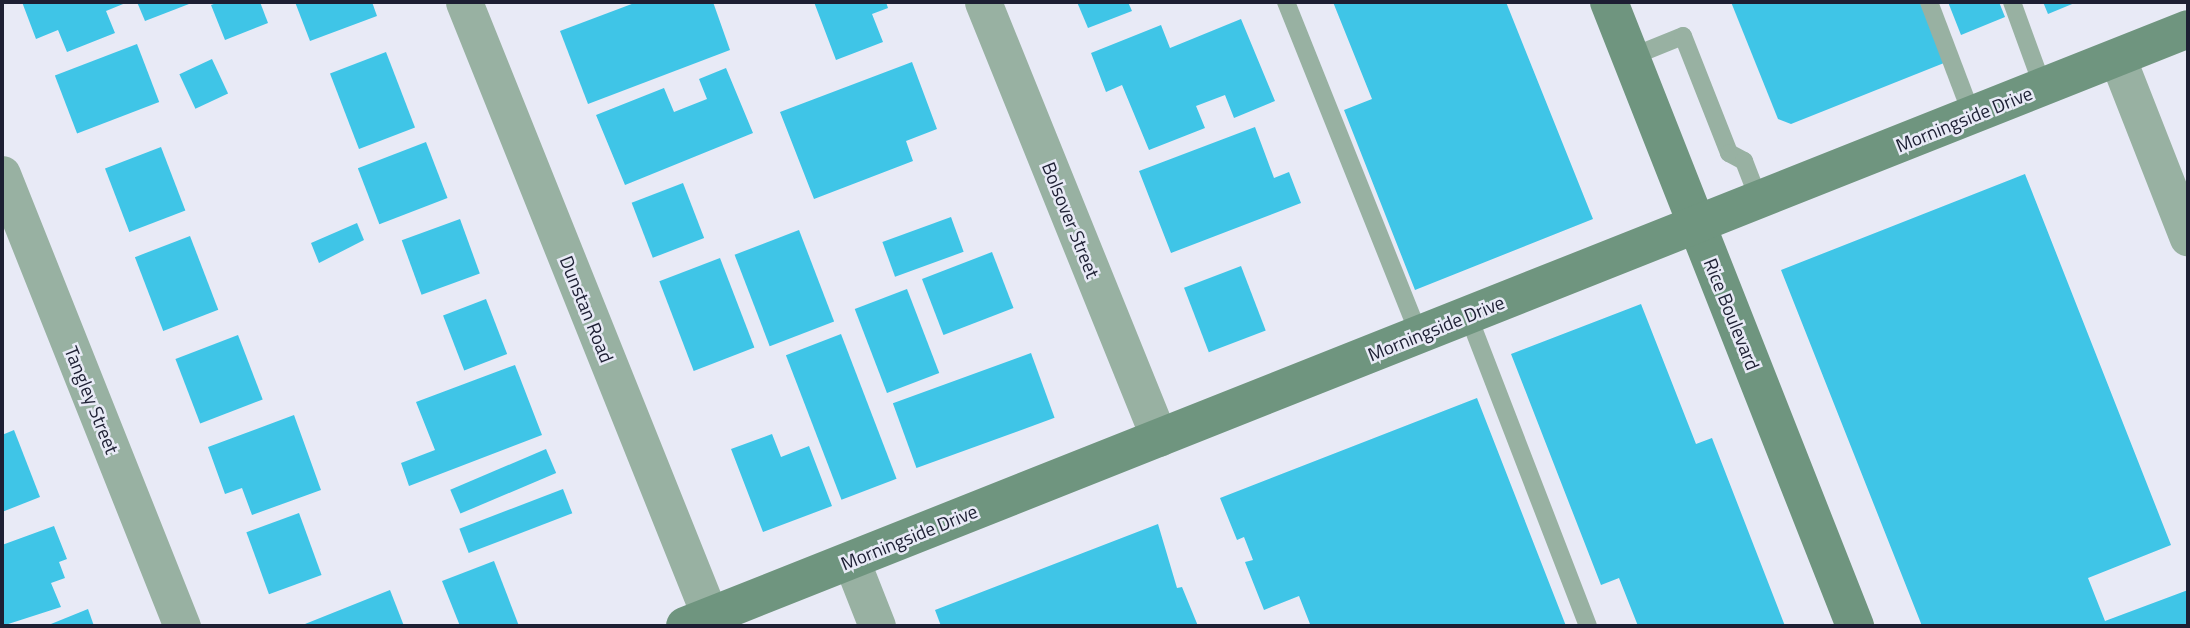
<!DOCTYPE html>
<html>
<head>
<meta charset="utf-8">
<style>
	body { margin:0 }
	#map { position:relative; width:2190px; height:628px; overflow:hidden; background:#e8eaf6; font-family:"Titillium Web",sans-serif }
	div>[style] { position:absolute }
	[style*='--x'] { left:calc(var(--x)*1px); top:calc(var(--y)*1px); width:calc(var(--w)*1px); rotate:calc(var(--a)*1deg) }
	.building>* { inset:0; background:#3fc5e7; transform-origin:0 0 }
	.lane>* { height:18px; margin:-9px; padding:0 9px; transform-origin:9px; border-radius:9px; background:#98b1a2 }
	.street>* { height:37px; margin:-18.5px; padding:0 18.5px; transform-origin:18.5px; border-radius:18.5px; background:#98b1a2 }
	.secondary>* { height:38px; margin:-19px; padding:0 19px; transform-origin:19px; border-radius:19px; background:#6f957f }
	span { translate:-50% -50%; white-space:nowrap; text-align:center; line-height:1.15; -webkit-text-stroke:5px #e8eaf6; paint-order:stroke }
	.street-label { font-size:19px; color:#1d1f33 }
	.frame { position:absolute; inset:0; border:4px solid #1d1f33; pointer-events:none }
</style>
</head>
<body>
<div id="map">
	<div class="building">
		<div style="clip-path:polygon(22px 2px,128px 2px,106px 11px,115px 33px,67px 52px,58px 30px,36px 39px)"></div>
		<div style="clip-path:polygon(137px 2px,188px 2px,189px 4px,145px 21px)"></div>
		<div style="clip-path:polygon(219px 2px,260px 2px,268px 23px,225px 40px,211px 5px)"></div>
		<div style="clip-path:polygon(295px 2px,372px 2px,377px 16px,310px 41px)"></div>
		<div style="clip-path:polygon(637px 2px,713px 2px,730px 50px,588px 104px,560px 31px)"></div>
		<div style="clip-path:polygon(814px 2px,886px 2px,888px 8px,872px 14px,883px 42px,836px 60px)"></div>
		<div style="clip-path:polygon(1077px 2px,1128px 2px,1132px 11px,1088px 28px)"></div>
		<div style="clip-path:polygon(1333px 2px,1506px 2px,1593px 219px,1415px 290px,1344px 110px,1372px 99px)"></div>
		<div style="clip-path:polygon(1731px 2px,1920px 2px,1944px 63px,1791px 124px,1778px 119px)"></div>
		<div style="clip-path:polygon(1948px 2px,1999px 2px,2005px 17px,1961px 35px)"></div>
		<div style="clip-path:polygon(2043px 2px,2077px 2px,2048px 14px)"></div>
		<div style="clip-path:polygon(1241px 19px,1275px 101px,1234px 118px,1225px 95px,1196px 106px,1205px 128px,1149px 150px,1122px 85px,1106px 92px,1091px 53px,1161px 25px,1170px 48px)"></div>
		<div style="left:137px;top:44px;width:62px;height:88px;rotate:69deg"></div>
		<div style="left:386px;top:52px;width:81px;height:60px;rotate:69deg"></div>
		<div style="left:212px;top:59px;width:38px;height:36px;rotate:65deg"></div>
		<div style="clip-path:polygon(912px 62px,937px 129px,906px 141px,913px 161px,814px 199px,780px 112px)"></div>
		<div style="clip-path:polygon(726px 68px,753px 133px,625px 185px,596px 115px,664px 88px,674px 112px,707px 99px,699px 79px)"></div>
		<div style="clip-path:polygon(1255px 127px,1274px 178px,1289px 172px,1301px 203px,1171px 253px,1139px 171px)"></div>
		<div style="left:426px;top:142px;width:60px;height:73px;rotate:69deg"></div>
		<div style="left:161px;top:147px;width:68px;height:60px;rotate:69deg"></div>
		<div style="clip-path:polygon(2025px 174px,2171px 545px,2088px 578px,2105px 621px,2188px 590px,2188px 626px,1922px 626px,1781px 270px)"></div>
		<div style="left:683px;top:183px;width:59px;height:55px;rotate:69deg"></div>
		<div style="left:951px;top:217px;width:37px;height:73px;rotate:70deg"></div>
		<div style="left:460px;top:219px;width:58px;height:62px;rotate:70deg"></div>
		<div style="clip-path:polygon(357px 223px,364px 240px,319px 263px,311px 243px)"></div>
		<div style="left:799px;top:230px;width:98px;height:69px;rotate:69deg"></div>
		<div style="left:190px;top:236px;width:79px;height:59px;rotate:69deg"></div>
		<div style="left:992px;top:252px;width:60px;height:75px;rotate:69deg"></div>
		<div style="left:720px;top:258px;width:96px;height:65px;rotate:69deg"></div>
		<div style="left:1241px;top:266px;width:69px;height:61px;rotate:69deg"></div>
		<div style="left:907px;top:289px;width:90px;height:56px;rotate:69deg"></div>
		<div style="left:486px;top:299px;width:59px;height:46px;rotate:69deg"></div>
		<div style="clip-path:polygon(1641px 304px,1696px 444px,1712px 438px,1785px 626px,1638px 626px,1619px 578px,1601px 585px,1511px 354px)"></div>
		<div style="left:841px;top:334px;width:155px;height:59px;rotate:69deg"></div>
		<div style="left:238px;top:335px;width:69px;height:67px;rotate:69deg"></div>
		<div style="left:1031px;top:353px;width:69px;height:147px;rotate:70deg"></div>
		<div style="clip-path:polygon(515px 365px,542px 435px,409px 486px,401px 463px,435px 450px,416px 402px)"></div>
		<div style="clip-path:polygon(1477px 398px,1566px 626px,1305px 626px,1310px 624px,1299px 596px,1264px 610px,1245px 562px,1253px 560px,1244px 537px,1237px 540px,1220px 498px)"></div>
		<div style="clip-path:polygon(294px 415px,321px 490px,252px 515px,242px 488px,225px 494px,208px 447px)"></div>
		<div style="clip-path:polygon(14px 430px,40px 497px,2px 512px,2px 435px)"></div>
		<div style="clip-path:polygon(772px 434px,781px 457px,809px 446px,832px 506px,763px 532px,731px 449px)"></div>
		<div style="left:546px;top:449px;width:26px;height:104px;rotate:67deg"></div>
		<div style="left:563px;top:489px;width:26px;height:111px;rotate:69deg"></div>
		<div style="left:299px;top:513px;width:66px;height:56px;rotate:70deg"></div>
		<div style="clip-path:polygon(1158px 524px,1177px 588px,1182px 587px,1198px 626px,941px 626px,935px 610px)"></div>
		<div style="clip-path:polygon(54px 526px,67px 559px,59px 562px,65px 578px,51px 583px,61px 607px,2px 626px,2px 545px)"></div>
		<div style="clip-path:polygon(494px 561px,519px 626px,460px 626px,442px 581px)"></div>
		<div style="clip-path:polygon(390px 590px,404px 626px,300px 626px)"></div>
		<div style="clip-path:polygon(88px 609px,94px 626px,46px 626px)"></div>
	</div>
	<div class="lane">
		<div style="--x:1286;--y:2;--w:359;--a:68.2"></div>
		<div style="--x:1929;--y:2;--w:121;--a:69.2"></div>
		<div style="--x:2012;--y:2;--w:90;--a:70"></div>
		<div style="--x:1631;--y:57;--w:56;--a:-22"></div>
		<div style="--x:1683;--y:36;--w:126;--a:68.5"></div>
		<div style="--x:1729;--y:153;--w:17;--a:28"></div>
		<div style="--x:1744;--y:161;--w:42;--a:69"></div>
		<div style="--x:1468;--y:315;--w:333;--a:68.9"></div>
	</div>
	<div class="street">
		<div style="--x:464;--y:2;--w:661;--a:68.17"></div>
		<div style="--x:983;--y:2;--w:470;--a:68"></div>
		<div style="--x:2117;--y:57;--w:194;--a:68.6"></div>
		<div style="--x:2;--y:174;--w:487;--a:68.3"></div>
		<div style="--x:851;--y:560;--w:71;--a:68.5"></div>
	</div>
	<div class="secondary">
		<div style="--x:1609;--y:2;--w:671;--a:68.48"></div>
		<div style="--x:685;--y:626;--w:1617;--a:-21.66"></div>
	</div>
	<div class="street-label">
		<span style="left:1964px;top:119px;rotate:-22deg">Morningside Drive</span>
		<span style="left:1071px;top:220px;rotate:68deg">Bolsover Street</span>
		<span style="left:587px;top:309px;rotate:68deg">Dunstan Road</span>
		<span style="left:1732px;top:314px;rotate:68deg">Rice Boulevard</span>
		<span style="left:1436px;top:328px;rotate:-22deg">Morningside Drive</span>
		<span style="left:92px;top:400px;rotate:68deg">Tangley Street</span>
		<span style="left:909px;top:537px;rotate:-22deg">Morningside Drive</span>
	</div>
	<div class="frame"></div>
</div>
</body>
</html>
